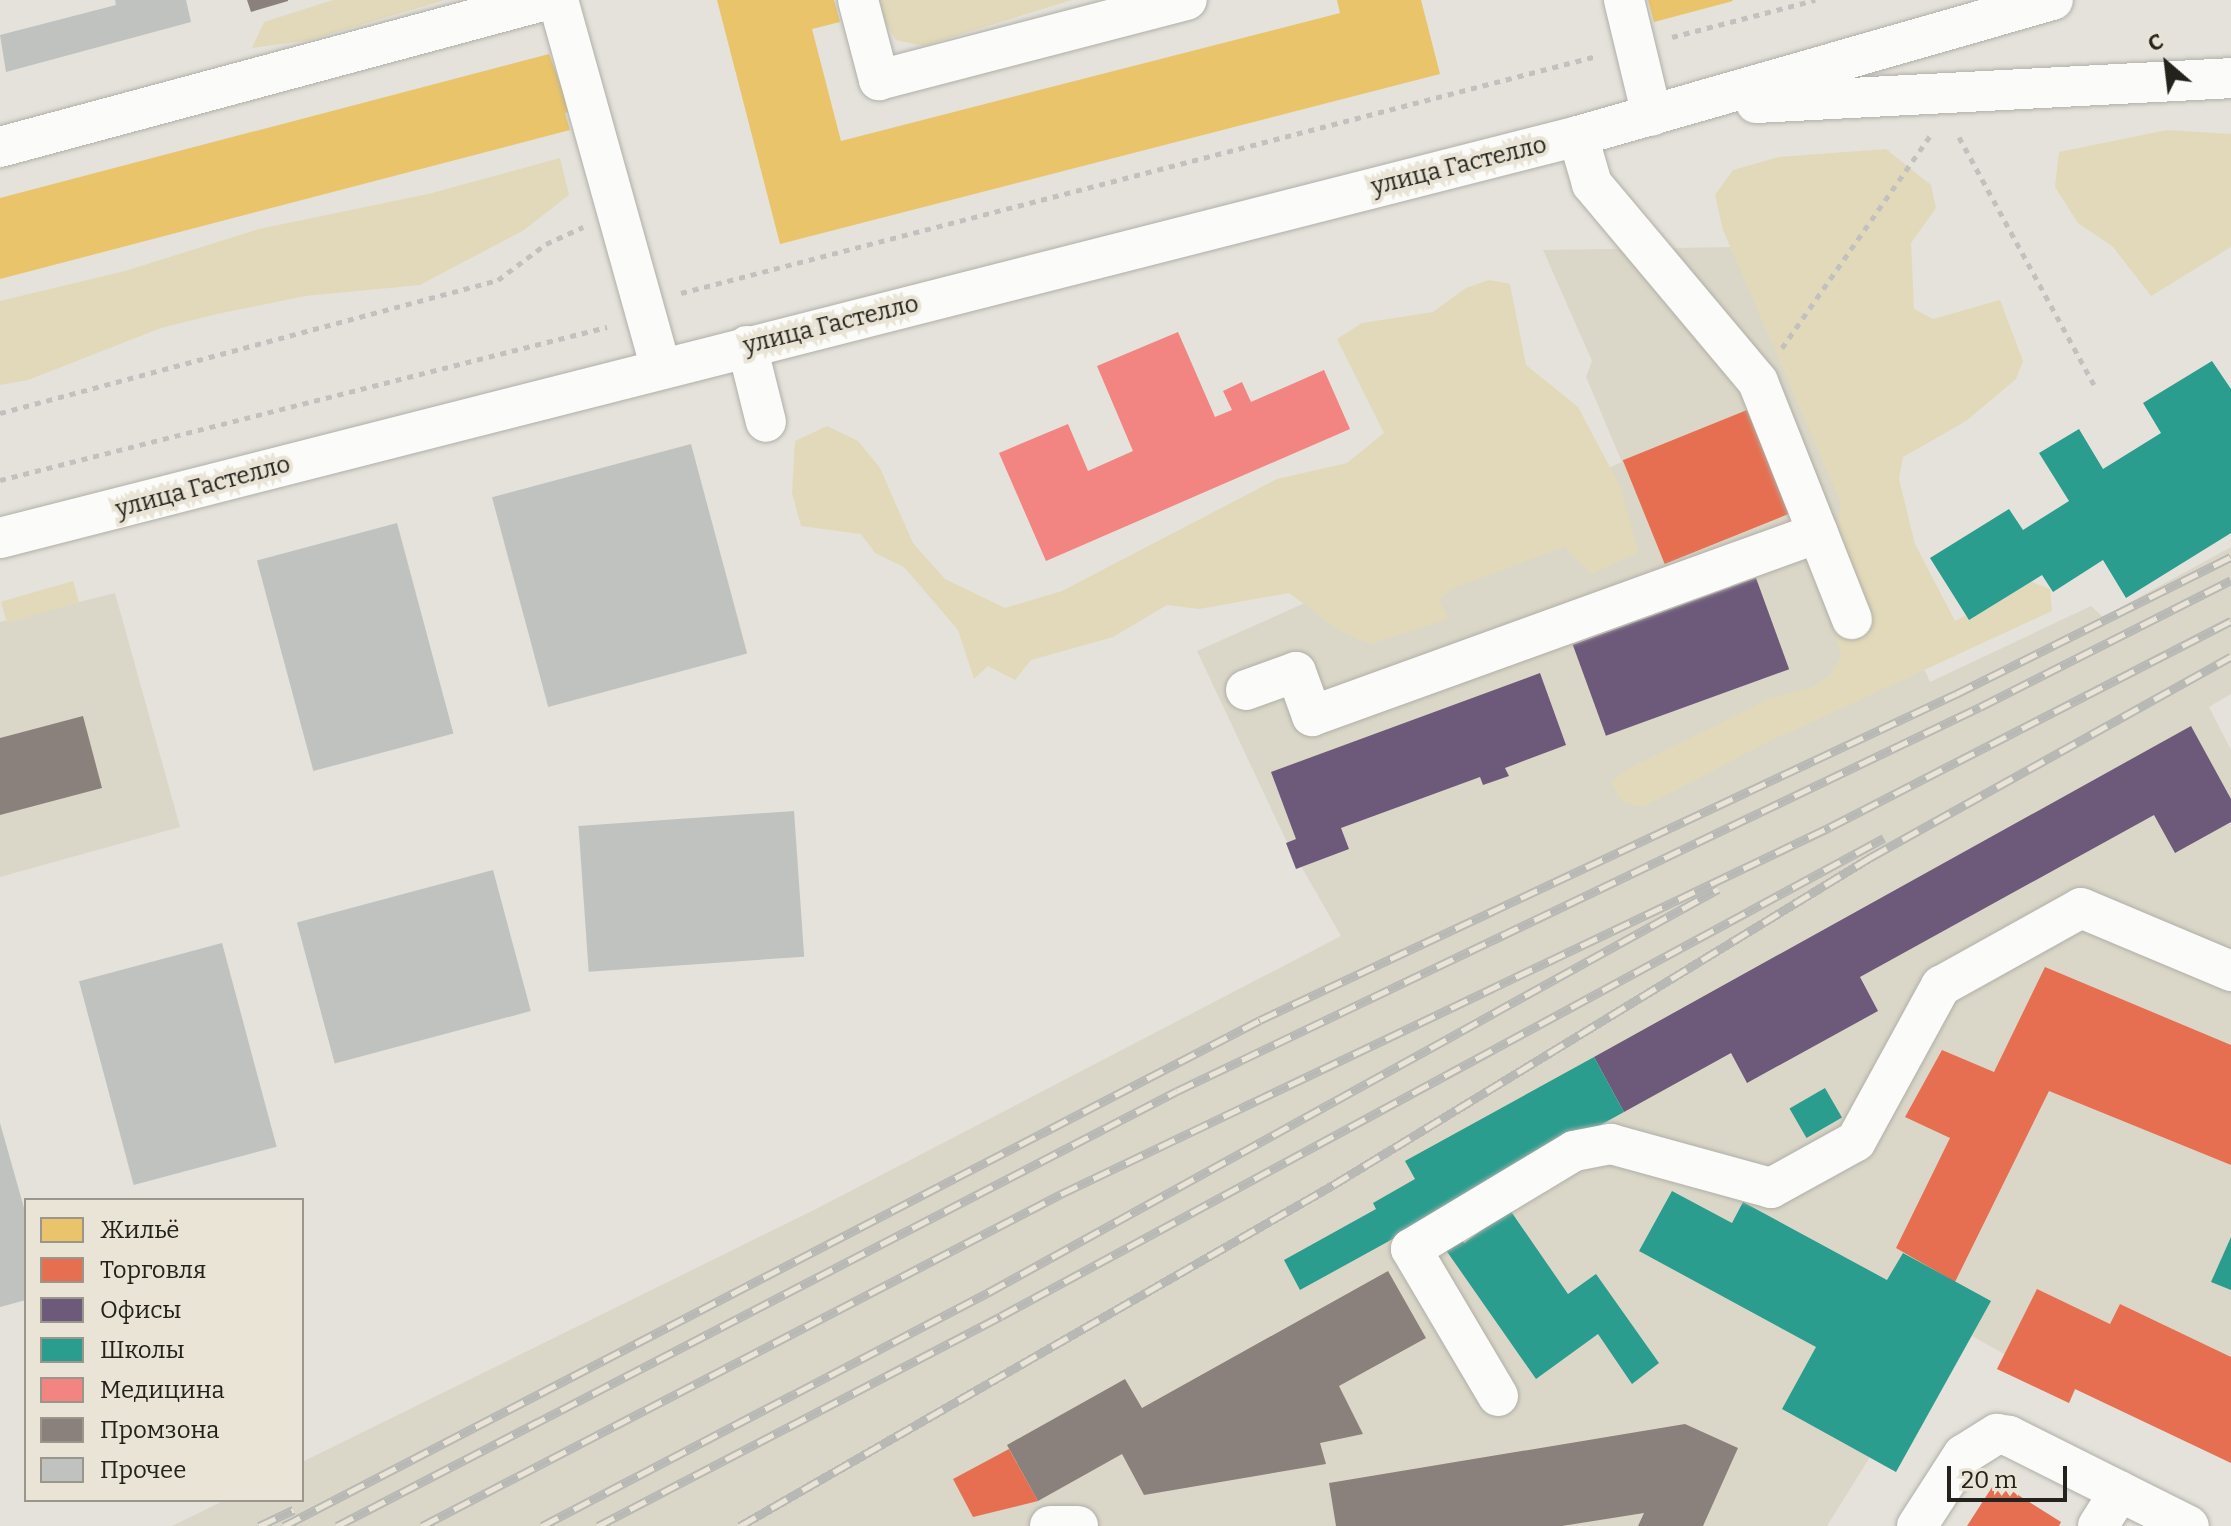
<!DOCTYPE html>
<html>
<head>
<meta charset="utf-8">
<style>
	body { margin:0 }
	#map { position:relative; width:2231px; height:1526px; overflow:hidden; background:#e4e2da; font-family:Bitter,serif }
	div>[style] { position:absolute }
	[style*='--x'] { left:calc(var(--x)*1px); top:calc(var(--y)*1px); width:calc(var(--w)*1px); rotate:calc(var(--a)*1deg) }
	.built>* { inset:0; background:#dbd7c8 }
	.green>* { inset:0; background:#e2d9ba; transform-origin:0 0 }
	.homes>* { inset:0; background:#e9c46a }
	.shops>* { inset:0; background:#e76f51; transform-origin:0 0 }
	.offices>* { inset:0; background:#6d597a; transform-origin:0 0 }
	.schools>* { inset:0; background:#2a9d8f; transform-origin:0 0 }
	.health>* { inset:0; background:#f28482 }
	.industry>* { inset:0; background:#8a817c }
	.building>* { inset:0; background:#c0c2c0; transform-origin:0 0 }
	.path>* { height:5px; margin-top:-2.5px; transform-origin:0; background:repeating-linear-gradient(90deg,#c2c1bf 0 6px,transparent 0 12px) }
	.roads { filter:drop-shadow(0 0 2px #b0afa8) drop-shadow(0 0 2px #b0afa8) }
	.minor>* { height:40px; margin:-20px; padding:0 20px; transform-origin:20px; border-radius:20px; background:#fbfbf9 }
	.rail>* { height:9px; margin-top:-4.5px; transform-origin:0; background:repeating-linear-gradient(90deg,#e9e4d5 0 18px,#b8b8b5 0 36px); box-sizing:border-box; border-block:2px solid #b8b8b5 }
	span { translate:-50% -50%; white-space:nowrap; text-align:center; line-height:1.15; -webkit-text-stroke:8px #e9e4d5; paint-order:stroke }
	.street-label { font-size:24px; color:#23221c }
	.legend { position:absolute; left:24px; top:1198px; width:280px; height:304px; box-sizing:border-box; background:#e9e4d5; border:2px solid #9a968b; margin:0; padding:10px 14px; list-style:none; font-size:24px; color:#23221c }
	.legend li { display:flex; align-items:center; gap:16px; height:40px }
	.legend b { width:40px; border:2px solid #9a968b }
	.north { position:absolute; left:2127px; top:24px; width:80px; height:80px; -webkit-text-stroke:6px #e9e4d5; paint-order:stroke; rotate:332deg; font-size:22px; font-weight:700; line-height:32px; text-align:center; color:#23221c }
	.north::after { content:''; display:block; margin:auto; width:28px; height:36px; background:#23221c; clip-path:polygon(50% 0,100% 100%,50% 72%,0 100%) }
	.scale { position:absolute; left:1947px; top:1466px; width:120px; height:36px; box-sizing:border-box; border:4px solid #23221c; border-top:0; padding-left:10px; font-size:24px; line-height:28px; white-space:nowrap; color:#23221c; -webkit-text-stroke:6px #e9e4d5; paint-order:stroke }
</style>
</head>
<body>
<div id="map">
	<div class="built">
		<div style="clip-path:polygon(1732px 247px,1930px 682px,2091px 606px,2103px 617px,2231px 547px,2231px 694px,2209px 707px,2231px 750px,2231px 1463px,2076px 1389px,2069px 1403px,1997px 1369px,2004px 1354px,1972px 1336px,1896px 1472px,1870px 1457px,1827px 1526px,172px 1526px,225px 1500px,302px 1500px,302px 1462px,812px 1211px,1341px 936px,1285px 838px,1197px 651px,1622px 462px,1586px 377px,1592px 361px,1543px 250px)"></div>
		<div style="clip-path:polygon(115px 593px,180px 827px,0 877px,0 622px)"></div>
	</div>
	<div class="green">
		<div style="clip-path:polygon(333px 0,445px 0,310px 40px,252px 48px,264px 22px)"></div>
		<div style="clip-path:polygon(880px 0,1072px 0,923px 46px,896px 40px,882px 17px)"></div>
		<div style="clip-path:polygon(2167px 130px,2231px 134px,2231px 247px,2151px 296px,2113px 247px,2078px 223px,2055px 187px,2059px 152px)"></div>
		<div style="clip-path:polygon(1886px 149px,1931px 185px,1936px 208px,1911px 243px,1914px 309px,1933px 319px,2000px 300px,2023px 361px,2016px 379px,1966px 421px,1903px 457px,1899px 479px,1915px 544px,1955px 621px,2032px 582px,2050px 589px,2052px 611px,1768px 742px,1642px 807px,1622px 801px,1611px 782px,1628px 769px,1769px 699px,1812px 687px,1831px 675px,1841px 657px,1828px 594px,1841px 503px,1723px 230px,1715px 195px,1733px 170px,1779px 157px)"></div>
		<div style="clip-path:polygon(560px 158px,569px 195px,524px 230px,420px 285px,305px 296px,217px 314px,161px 328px,28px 380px,0 385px,0 301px,125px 271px,259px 229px,428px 194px)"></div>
		<div style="clip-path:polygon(1489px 280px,1510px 284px,1526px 365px,1578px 407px,1621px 488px,1638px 552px,1592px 574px,1564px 547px,1451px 589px,1439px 599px,1448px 619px,1370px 644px,1340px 631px,1289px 593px,1199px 609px,1167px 605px,1113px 637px,1031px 660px,1015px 680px,988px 666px,974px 679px,958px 630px,904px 567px,875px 553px,861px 534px,801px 526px,792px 493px,795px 441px,827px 426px,858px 441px,880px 468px,913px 543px,945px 579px,1005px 608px,1062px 591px,1277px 479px,1347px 463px,1384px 433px,1337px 339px,1362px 323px,1433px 312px,1466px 288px)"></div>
		<div style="left:73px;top:581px;width:22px;height:75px;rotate:74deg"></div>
	</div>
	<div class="homes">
		<div style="clip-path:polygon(717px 0,834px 0,840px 22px,812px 29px,841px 141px,1340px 13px,1337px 0,1421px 0,1440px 74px,780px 244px)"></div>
		<div style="clip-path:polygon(1648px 0,1732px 0,1733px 1px,1654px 22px)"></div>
		<div style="clip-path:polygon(549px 54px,571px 111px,565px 113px,570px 130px,0 279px,0 198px)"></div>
	</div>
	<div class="shops">
		<div style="left:1747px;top:410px;width:112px;height:134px;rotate:68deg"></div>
		<div style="clip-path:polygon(2045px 967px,2231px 1045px,2231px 1165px,2049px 1091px,1955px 1282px,1896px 1248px,1950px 1138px,1905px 1117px,1942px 1050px,1994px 1072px)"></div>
		<div style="clip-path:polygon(2037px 1289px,2110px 1324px,2120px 1304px,2231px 1357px,2231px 1463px,2075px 1389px,2069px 1403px,1997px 1369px)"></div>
		<div style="clip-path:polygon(1009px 1449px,1038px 1501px,973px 1517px,953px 1479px)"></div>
		<div style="clip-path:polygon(1996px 1481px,2061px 1522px,2059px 1526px,1967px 1526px)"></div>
	</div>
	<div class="offices">
		<div style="left:1756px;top:578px;width:97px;height:195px;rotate:70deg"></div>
		<div style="clip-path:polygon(1540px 673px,1566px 745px,1505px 768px,1509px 776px,1483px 785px,1480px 777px,1341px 828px,1349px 849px,1296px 869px,1286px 843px,1296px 839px,1271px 772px)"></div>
		<div style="clip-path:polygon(2191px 726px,2231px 799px,2231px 822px,2175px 853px,2154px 815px,1860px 977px,1878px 1011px,1747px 1083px,1731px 1053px,1624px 1112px,1594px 1057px)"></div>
	</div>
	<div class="schools">
		<div style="clip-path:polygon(2212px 361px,2231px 389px,2231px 533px,2126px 598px,2103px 560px,2053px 592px,2042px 575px,1969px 620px,1930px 558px,2009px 509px,2023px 530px,2069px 501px,2039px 453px,2079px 429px,2103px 469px,2161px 433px,2143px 403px)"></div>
		<div style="clip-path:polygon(1594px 1057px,1624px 1112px,1300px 1290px,1284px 1260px,1376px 1209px,1373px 1203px,1415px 1179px,1405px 1161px)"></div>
		<div style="left:1825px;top:1088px;width:34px;height:41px;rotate:60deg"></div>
		<div style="clip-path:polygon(1672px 1191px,1732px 1223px,1743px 1202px,1887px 1280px,1903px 1253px,1991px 1301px,1896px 1472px,1782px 1409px,1816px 1347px,1639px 1251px)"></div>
		<div style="clip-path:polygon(1510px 1210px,1568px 1294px,1596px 1274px,1659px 1363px,1632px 1384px,1598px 1334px,1536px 1379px,1441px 1243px,1457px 1232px,1464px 1243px)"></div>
		<div style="clip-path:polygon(2231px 1237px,2231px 1290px,2211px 1282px)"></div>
	</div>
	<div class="health">
		<div style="clip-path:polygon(1178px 332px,1215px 417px,1232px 410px,1223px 391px,1242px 382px,1251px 402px,1324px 370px,1350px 429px,1046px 561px,999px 453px,1068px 424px,1088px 471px,1133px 451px,1097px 366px)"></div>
	</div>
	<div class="industry">
		<div style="clip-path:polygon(247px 0,288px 0,288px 1px,251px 12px)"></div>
		<div style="clip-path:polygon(83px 716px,102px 788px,0 815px,0 738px)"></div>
		<div style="clip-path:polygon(1388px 1271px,1426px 1338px,1339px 1386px,1363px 1434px,1320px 1443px,1326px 1464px,1144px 1495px,1122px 1454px,1038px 1501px,1007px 1445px,1125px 1379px,1142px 1408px)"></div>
		<div style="clip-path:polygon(1685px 1424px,1738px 1448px,1703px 1526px,1638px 1526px,1644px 1513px,1562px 1526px,1336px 1526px,1329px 1483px)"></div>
	</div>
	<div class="building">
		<div style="clip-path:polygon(115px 0,186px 0,191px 22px,6px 72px,0 35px,116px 5px)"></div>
		<div style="left:691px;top:444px;width:217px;height:206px;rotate:75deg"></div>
		<div style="left:397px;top:523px;width:218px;height:145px;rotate:75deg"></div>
		<div style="left:794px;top:811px;width:146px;height:216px;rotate:86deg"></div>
		<div style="left:493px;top:870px;width:146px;height:203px;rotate:75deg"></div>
		<div style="left:222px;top:943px;width:211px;height:148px;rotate:75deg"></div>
		<div style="clip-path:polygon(0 1123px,26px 1215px,26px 1300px,0 1307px)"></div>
	</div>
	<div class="path">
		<div style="--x:1672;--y:37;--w:148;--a:-14.5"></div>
		<div style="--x:1959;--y:137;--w:284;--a:61.4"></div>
		<div style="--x:681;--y:293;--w:946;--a:-14.51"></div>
		<div style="--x:1782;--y:348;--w:259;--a:-55.1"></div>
		<div style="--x:0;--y:413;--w:515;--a:-14.95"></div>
		<div style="--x:498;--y:280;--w:60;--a:-36.9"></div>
		<div style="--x:546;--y:244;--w:41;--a:-24.7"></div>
		<div style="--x:0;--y:480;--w:626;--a:-14.15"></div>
	</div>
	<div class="roads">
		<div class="minor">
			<div style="--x:558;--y:0;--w:382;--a:74.4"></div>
			<div style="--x:858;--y:0;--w:83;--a:75.3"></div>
			<div style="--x:879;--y:80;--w:318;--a:-14.6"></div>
			<div style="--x:1624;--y:0;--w:119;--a:76.4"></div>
			<div style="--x:1756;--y:103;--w:476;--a:-3"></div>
			<div style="--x:1578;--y:136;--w:50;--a:73.7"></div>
			<div style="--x:1592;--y:184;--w:258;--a:50"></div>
			<div style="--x:1758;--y:382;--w:255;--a:68.4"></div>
			<div style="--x:0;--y:147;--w:565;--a:-15.07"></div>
			<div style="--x:747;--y:346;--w:78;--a:76"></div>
			<div style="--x:0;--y:538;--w:1628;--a:-14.29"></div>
			<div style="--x:1578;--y:136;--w:494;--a:-16"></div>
			<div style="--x:1246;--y:690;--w:53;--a:-19.8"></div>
			<div style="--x:1296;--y:672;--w:47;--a:70"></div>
			<div style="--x:1312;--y:716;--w:538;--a:-19.88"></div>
			<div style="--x:1498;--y:1396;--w:171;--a:-120.6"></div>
			<div style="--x:1411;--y:1249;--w:190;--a:-31"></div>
			<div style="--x:1574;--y:1151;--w:38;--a:-11"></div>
			<div style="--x:1611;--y:1144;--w:166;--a:15.4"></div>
			<div style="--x:1771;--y:1188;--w:97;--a:-28.9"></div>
			<div style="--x:1856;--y:1141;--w:177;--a:-61.3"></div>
			<div style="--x:1941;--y:986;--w:160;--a:-29.1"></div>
			<div style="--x:2081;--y:908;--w:163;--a:22.8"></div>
			<div style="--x:1050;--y:1526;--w:28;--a:0"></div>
			<div style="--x:1917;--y:1526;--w:85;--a:-57.1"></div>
			<div style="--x:1963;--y:1455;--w:40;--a:-32"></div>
			<div style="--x:1997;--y:1434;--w:12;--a:9"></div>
			<div style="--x:2009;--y:1436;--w:201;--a:26.6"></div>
			<div style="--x:2098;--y:1526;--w:41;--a:-57.8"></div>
		</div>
	</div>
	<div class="rail">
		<div style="--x:259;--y:1526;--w:38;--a:-25"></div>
		<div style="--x:284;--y:1526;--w:1099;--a:-27.4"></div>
		<div style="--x:1260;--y:1020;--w:769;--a:-25.1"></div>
		<div style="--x:1956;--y:694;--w:307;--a:-26.5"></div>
		<div style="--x:337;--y:1526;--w:946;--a:-27.38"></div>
		<div style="--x:1177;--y:1091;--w:890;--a:-25.56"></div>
		<div style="--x:1980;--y:707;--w:281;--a:-26.8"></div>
		<div style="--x:422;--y:1526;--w:720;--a:-27.45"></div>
		<div style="--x:1061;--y:1194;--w:852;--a:-25.51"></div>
		<div style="--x:1830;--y:827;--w:451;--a:-27.2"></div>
		<div style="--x:542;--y:1526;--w:505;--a:-27.63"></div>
		<div style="--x:989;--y:1292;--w:833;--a:-28.93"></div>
		<div style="--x:598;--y:1526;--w:454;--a:-27.5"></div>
		<div style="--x:1001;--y:1316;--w:1004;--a:-28.43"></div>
		<div style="--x:740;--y:1526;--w:684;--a:-29.9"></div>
		<div style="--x:1333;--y:1185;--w:630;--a:-31.37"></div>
		<div style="--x:1871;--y:857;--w:412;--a:-29.1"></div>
	</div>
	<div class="street-label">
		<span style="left:1459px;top:166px;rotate:-14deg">улица Гастелло</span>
		<span style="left:831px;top:325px;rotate:-14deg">улица Гастелло</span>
		<span style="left:203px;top:487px;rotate:-15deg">улица Гастелло</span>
	</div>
	<ul class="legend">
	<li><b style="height:22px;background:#e9c46a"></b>Жильё</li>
	<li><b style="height:22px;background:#e76f51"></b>Торговля</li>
	<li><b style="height:22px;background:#6d597a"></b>Офисы</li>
	<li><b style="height:22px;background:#2a9d8f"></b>Школы</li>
	<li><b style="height:22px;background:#f28482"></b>Медицина</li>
	<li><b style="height:22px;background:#8a817c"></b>Промзона</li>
	<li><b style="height:22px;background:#c0c2c0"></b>Прочее</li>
	</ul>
	<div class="north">С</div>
	<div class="scale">20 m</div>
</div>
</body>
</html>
